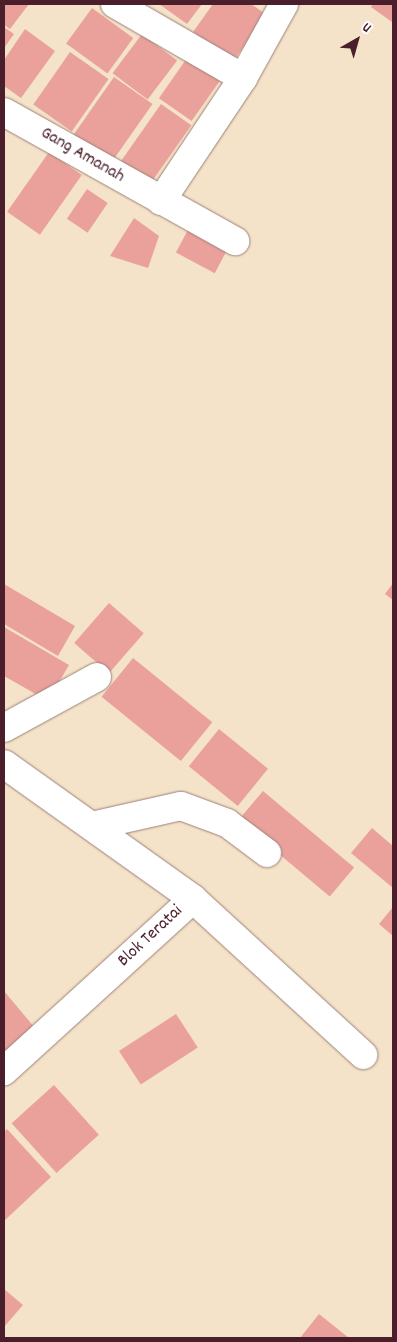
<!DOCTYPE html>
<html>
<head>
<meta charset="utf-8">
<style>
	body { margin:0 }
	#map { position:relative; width:397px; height:1342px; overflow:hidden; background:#f4e3c9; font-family:Dekko,sans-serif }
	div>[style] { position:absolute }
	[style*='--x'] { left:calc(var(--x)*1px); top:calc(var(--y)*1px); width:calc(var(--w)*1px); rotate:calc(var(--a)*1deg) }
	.building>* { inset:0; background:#eaa19c; transform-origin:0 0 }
	.roads { filter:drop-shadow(0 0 1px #9f817a) drop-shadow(0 0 1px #9f817a) }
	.minor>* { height:28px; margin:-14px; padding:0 14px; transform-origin:14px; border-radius:14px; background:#fff }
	span { translate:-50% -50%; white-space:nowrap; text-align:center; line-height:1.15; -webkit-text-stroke:4px #fff; paint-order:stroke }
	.street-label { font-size:18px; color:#4a1f2b }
	.frame { position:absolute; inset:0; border:5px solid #4a1f2b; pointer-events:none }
	.north { position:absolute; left:332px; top:15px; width:50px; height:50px; -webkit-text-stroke:4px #fff; paint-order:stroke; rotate:38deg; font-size:14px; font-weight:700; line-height:20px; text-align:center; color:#4a1f2b }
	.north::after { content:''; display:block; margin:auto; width:18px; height:22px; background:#4a1f2b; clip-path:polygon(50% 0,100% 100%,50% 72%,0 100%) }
</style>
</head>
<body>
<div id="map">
	<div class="building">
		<div style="clip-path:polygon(4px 4px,29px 4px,10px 29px,4px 25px)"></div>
		<div style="clip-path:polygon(159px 4px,202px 4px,187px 24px)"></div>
		<div style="clip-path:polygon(213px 4px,251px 4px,267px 15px,233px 61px,193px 32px)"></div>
		<div style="clip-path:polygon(373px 4px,393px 4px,392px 22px,371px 7px)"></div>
		<div style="left:92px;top:8px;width:51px;height:44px;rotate:36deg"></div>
		<div style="clip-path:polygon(4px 27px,14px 34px,4px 48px)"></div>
		<div style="clip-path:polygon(25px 29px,55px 51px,21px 98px,4px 86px,4px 60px)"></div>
		<div style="left:142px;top:34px;width:44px;height:49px;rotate:37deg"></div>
		<div style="left:70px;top:52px;width:47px;height:64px;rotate:35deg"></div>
		<div style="left:187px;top:58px;width:40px;height:49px;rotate:35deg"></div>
		<div style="left:114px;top:77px;width:47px;height:70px;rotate:35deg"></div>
		<div style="left:161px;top:104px;width:37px;height:72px;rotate:35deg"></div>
		<div style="left:49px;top:152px;width:40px;height:73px;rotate:35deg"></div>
		<div style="left:87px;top:189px;width:25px;height:36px;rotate:34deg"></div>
		<div style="clip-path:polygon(134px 218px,159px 236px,148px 268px,110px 256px)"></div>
		<div style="left:190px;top:226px;width:44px;height:30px;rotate:28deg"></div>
		<div style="clip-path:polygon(393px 583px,393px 600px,385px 594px)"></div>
		<div style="clip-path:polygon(4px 584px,75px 626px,58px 656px,4px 624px)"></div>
		<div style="left:109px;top:603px;width:46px;height:53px;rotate:41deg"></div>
		<div style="clip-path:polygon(4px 627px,69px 665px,48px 701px,4px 676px)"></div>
		<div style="left:133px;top:658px;width:102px;height:50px;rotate:39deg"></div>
		<div style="left:219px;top:729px;width:63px;height:48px;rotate:39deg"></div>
		<div style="left:263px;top:791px;width:119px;height:38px;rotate:40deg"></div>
		<div style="clip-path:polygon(372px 828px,393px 846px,393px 888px,351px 853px)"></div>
		<div style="clip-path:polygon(393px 907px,393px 936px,379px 924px)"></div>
		<div style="clip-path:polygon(4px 991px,35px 1028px,4px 1054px)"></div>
		<div style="left:176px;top:1014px;width:40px;height:68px;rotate:57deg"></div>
		<div style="left:54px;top:1085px;width:67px;height:57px;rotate:48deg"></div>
		<div style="clip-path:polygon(7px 1129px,51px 1177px,4px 1221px,4px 1132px)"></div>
		<div style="clip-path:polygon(4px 1289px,23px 1305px,4px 1327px)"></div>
		<div style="clip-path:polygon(319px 1314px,349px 1338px,300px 1338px)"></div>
	</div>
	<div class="roads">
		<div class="minor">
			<div style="--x:115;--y:4;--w:148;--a:30"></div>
			<div style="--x:4;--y:112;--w:265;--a:29.2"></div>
			<div style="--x:161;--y:201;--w:148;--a:-56.3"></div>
			<div style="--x:243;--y:78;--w:85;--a:-61"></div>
			<div style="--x:4;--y:728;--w:106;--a:-28.7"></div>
			<div style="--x:4;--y:764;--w:232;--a:35.5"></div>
			<div style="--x:193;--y:899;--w:256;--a:137.7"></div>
			<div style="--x:92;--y:826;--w:91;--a:-12.7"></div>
			<div style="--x:181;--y:806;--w:49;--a:20.3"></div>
			<div style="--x:227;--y:823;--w:50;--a:36.9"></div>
			<div style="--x:193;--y:899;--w:231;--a:42.5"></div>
		</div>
	</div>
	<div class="street-label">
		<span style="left:82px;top:156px;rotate:30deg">Gang Amanah</span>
		<span style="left:151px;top:937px;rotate:-43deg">Blok Teratai</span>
	</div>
	<div class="frame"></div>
	<div class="north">U</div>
</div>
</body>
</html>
